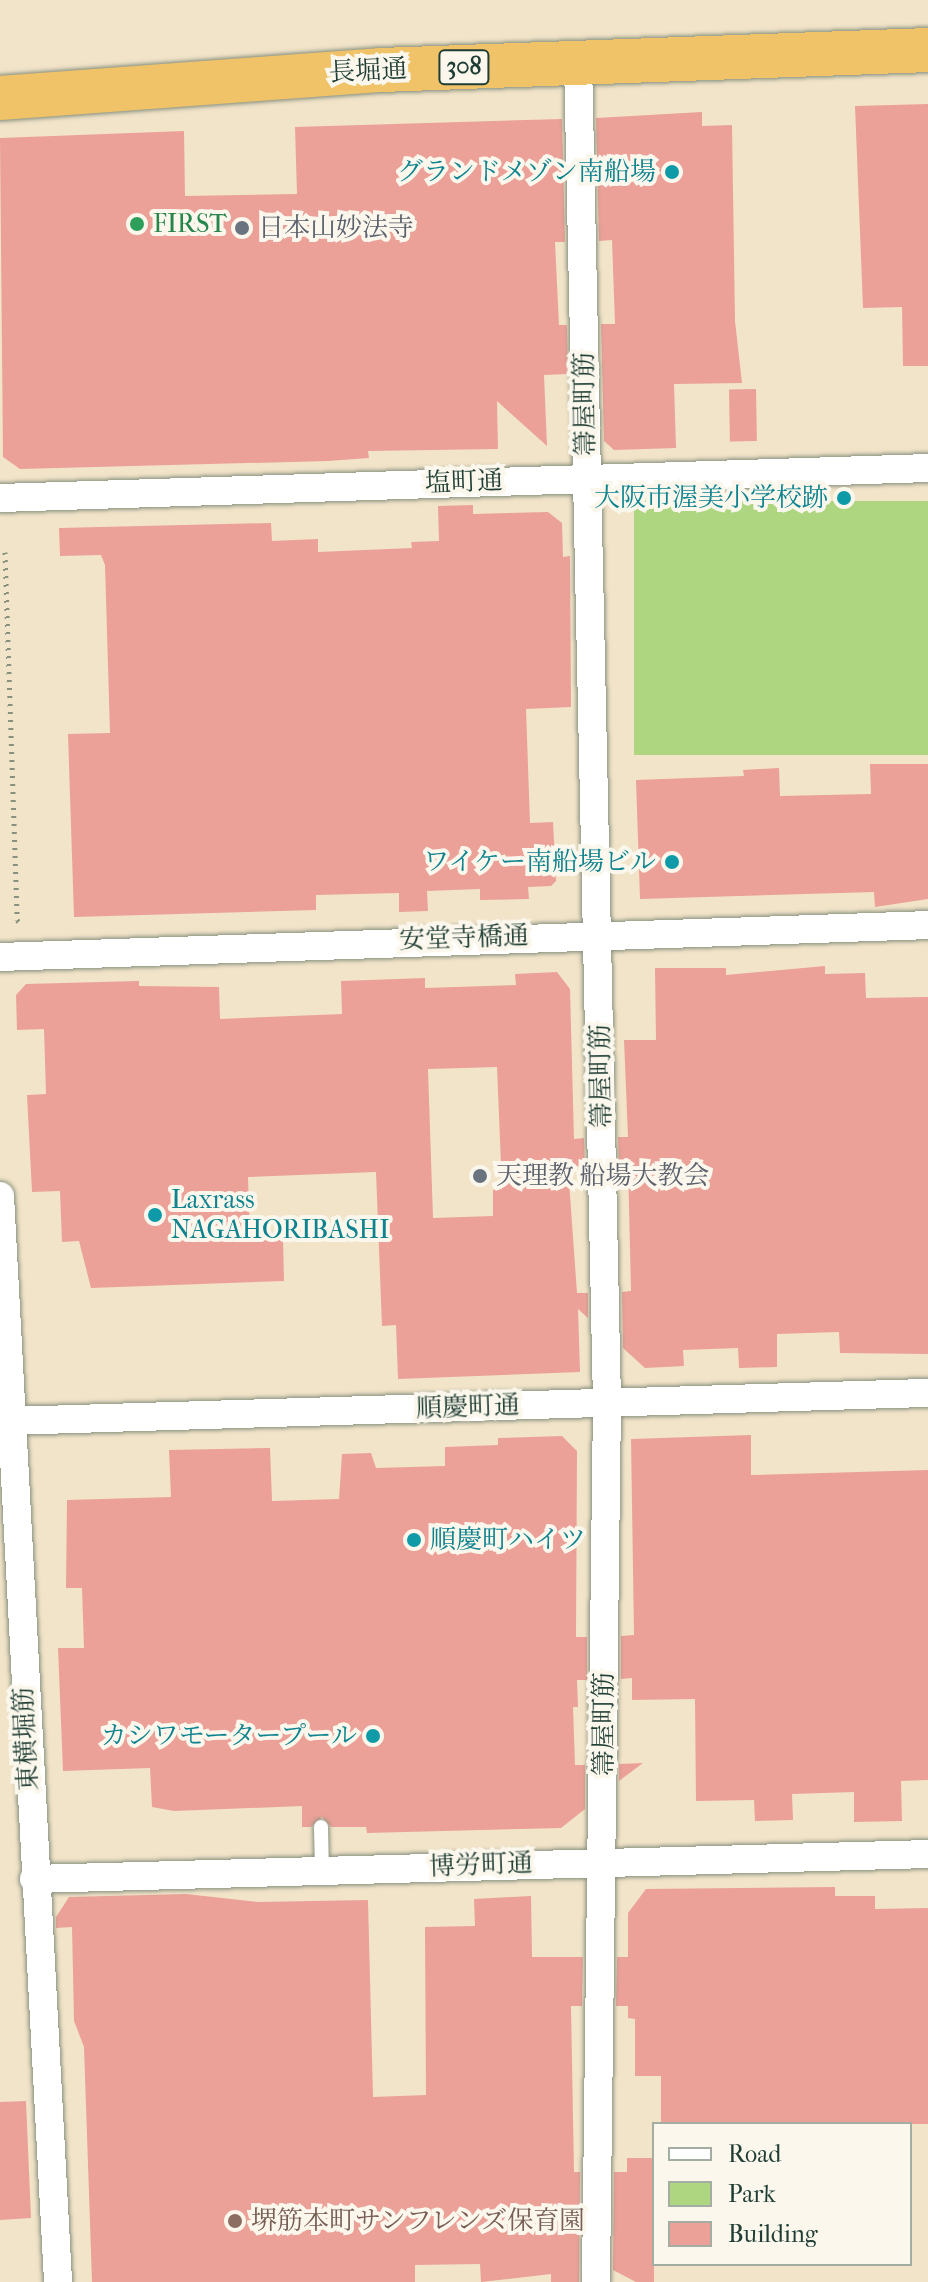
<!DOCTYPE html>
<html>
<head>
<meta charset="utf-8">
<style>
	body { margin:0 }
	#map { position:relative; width:928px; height:2282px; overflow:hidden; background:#f2e4c9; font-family:"IM FELL French Canon","Noto Serif JP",serif }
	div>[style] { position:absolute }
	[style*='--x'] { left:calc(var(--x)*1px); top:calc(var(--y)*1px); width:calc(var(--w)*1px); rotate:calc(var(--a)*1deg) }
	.green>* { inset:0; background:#aed580; transform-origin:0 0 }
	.building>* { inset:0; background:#eba198; transform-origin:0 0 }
	.path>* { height:5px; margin-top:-2.5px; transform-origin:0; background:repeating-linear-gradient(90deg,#88907e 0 2px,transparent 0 8px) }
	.roads { filter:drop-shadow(0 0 2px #88907e) drop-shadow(0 0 2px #88907e) }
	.lane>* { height:14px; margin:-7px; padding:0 7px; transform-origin:7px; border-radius:7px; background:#fff }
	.street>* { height:28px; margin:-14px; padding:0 14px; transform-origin:14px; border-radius:14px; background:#fff }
	.highway>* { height:44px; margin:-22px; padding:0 22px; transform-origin:22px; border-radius:22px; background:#f0c369 }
	.dots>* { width:22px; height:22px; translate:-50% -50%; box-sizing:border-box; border:4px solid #fbf7ec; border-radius:50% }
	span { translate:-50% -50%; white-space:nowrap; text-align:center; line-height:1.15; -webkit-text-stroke:8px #fbf7ec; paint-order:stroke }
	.shield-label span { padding:2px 6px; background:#fbf7ec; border:2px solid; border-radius:6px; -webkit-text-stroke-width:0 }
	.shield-label { font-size:24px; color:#1f3d34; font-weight:700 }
	.street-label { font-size:26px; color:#1f3d34 }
	.culture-label { font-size:26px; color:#0d838f }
	.right { translate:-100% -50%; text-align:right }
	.left { translate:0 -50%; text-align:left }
	.leisure-label { font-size:26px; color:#27864d }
	.worship-label { font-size:26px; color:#5b616d }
	.education-label { font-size:26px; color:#785e54 }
	.legend { position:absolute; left:652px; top:2122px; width:260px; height:144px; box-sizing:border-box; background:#fbf7ec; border:2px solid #a3ada2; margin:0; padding:10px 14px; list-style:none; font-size:24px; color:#1f3d34 }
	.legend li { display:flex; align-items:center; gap:16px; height:40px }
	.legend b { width:40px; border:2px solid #a3ada2 }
</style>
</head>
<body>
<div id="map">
	<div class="green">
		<div style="left:928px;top:501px;width:254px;height:294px;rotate:90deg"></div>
	</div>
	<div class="building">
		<div style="clip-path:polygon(928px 104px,928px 366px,903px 366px,902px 307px,863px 308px,855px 106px)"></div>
		<div style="clip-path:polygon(702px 112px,702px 126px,732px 125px,735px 321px,742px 383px,674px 384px,676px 448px,614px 450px,604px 441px,601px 324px,615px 324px,612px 240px,599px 241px,596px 118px)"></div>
		<div style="clip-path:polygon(562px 119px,565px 242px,555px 242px,559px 325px,567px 325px,568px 374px,544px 375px,547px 446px,497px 401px,498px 449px,368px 451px,369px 458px,328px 461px,20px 469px,3px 457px,0 138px,184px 131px,185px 196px,297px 194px,295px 127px)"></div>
		<div style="left:756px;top:389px;width:52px;height:27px;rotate:89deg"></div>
		<div style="clip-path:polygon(473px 505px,473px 514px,548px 512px,562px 523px,563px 557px,570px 556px,571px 707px,526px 709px,530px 823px,553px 822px,556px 881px,551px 886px,528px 887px,529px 899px,480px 900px,480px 889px,427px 891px,428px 911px,399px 912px,399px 893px,316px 895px,316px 910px,74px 917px,68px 734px,110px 733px,105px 565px,101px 555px,60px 556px,59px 528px,271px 523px,272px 541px,318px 539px,318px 552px,412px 548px,411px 542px,439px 541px,438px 506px)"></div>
		<div style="clip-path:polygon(870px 764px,928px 764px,928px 899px,875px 907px,874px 892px,640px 899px,636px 780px,744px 776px,743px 770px,779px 768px,780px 796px,871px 794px)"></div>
		<div style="clip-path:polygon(825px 966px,825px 974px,865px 973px,866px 998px,928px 997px,928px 1354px,840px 1353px,839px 1332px,777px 1334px,777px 1367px,739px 1368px,738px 1348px,683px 1350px,684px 1366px,645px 1368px,623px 1348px,622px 1292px,631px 1291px,628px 1165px,619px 1165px,618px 1137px,628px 1137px,624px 1040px,656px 1040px,655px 968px,726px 968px,726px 975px)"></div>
		<div style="clip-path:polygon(evenodd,557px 972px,570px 989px,574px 1139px,584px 1138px,585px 1166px,568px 1167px,577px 1293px,588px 1293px,588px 1318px,578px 1309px,580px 1372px,398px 1379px,396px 1325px,382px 1326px,376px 1172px,248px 1177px,250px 1238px,283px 1237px,284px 1281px,91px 1288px,79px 1241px,62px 1242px,60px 1191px,32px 1192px,27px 1095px,46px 1094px,44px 1029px,17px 1030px,16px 995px,26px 984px,139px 981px,139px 986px,219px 987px,220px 1019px,342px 1014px,341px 981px,425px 978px,425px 988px,516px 985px,515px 974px,557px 972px,497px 1067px,502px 1189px,493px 1190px,493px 1216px,433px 1218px,428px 1069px,497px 1067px)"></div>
		<div style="clip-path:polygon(751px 1435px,751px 1475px,928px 1470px,928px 1780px,901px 1781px,902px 1821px,854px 1822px,854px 1792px,792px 1794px,793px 1820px,755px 1821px,754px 1800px,696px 1801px,695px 1699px,632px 1700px,632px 1678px,621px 1679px,621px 1636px,634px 1635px,631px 1439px)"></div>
		<div style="clip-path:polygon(562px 1436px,577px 1451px,576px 1637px,587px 1637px,587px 1680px,577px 1680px,578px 1707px,573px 1707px,575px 1765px,585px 1765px,585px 1809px,561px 1828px,367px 1833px,366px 1827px,331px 1827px,322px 1817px,311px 1827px,302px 1827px,302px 1806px,174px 1811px,152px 1807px,150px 1768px,63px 1771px,58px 1648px,84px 1648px,82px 1588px,66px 1588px,67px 1500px,171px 1497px,169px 1450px,270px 1448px,272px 1501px,339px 1499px,342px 1454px,371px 1453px,376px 1468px,445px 1466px,445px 1447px,498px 1445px,498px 1438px)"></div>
		<div style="clip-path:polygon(643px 1763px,619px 1781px,619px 1764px)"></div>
		<div style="clip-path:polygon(835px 1887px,835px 1896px,875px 1896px,875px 1909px,928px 1908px,928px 2124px,661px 2124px,661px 2076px,635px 2076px,635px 2019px,628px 2018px,628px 2006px,616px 2006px,617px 1957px,628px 1957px,628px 1913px,646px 1889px)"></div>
		<div style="clip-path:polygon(186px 1894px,258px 1902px,368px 1900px,373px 2097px,426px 2095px,425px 1927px,475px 1926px,474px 1899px,531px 1896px,532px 1957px,583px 1957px,582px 2006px,571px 2006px,574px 2172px,580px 2172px,579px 2282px,551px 2282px,551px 2274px,481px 2282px,480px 2264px,415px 2265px,415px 2282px,92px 2282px,84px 2047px,74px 2021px,72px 1927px,56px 1928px,56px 1917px,69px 1897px)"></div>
		<div style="clip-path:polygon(26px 2101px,31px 2218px,0 2220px,0 2102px)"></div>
		<div style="clip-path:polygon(627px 2158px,654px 2158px,654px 2282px,636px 2282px,613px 2270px,614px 2172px,627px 2172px)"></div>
	</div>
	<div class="path">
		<div style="--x:5;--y:552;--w:368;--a:88.1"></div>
		<div style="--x:17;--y:920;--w:6;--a:39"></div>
	</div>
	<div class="roads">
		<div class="lane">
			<div style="--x:321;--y:1827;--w:43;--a:88.7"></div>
		</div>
		<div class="street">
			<div style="--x:578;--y:62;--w:1340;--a:88.76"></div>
			<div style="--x:607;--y:1402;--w:880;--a:90.72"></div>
			<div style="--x:0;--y:498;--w:928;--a:-1.85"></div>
			<div style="--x:0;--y:957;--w:929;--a:-1.97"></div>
			<div style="--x:0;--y:1196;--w:1088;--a:86.94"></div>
			<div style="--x:9;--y:1421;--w:919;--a:-1.75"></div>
			<div style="--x:34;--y:1879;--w:894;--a:-1.6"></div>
		</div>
		<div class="highway">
			<div style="--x:0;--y:98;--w:382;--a:-4.2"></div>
			<div style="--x:381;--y:70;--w:547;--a:-2.09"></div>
		</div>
	</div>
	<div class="dots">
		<div style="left:672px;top:172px;background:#0f9aa8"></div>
		<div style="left:137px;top:224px;background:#2e9e5b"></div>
		<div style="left:242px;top:228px;background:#6b7280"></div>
		<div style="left:844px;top:498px;background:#0f9aa8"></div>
		<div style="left:672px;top:862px;background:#0f9aa8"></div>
		<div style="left:480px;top:1176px;background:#6b7280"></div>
		<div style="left:155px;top:1215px;background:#0f9aa8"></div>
		<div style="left:414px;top:1540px;background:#0f9aa8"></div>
		<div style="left:373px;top:1736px;background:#0f9aa8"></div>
		<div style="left:235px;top:2221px;background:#8d6e63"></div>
	</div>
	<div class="shield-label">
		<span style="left:464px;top:67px">308</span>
	</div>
	<div class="street-label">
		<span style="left:368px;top:71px;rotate:-3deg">長堀通</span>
		<span style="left:585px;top:404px;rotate:-91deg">箒屋町筋</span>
		<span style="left:464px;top:482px;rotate:-2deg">塩町通</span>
		<span style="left:464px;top:938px;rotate:-2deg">安堂寺橋通</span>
		<span style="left:601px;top:1076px;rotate:-91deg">箒屋町筋</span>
		<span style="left:468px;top:1407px;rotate:-2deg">順慶町通</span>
		<span style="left:604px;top:1724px;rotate:-90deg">箒屋町筋</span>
		<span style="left:26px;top:1739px;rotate:-93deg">東横堀筋</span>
		<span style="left:481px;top:1865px;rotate:-2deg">博労町通</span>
	</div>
	<div class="culture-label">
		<span class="right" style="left:656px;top:172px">グランドメゾン南船場</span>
		<span class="right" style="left:828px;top:498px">大阪市渥美小学校跡</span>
		<span class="right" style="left:656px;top:862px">ワイケー南船場ビル</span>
		<span class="left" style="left:171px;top:1215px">Laxrass<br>NAGAHORIBASHI</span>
		<span class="left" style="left:430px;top:1540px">順慶町ハイツ</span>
		<span class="right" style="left:357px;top:1736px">カシワモータープール</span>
	</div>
	<div class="leisure-label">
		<span class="left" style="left:153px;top:224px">FIRST</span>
	</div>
	<div class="worship-label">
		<span class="left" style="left:258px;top:228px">日本山妙法寺</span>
		<span class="left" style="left:496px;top:1176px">天理教 船場大教会</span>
	</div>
	<div class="education-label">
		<span class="left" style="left:251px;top:2221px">堺筋本町サンフレンズ保育園</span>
	</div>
	<ul class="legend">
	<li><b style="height:10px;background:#fff"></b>Road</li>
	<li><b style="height:22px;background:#aed580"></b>Park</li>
	<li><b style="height:22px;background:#eba198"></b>Building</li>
	</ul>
</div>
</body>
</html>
